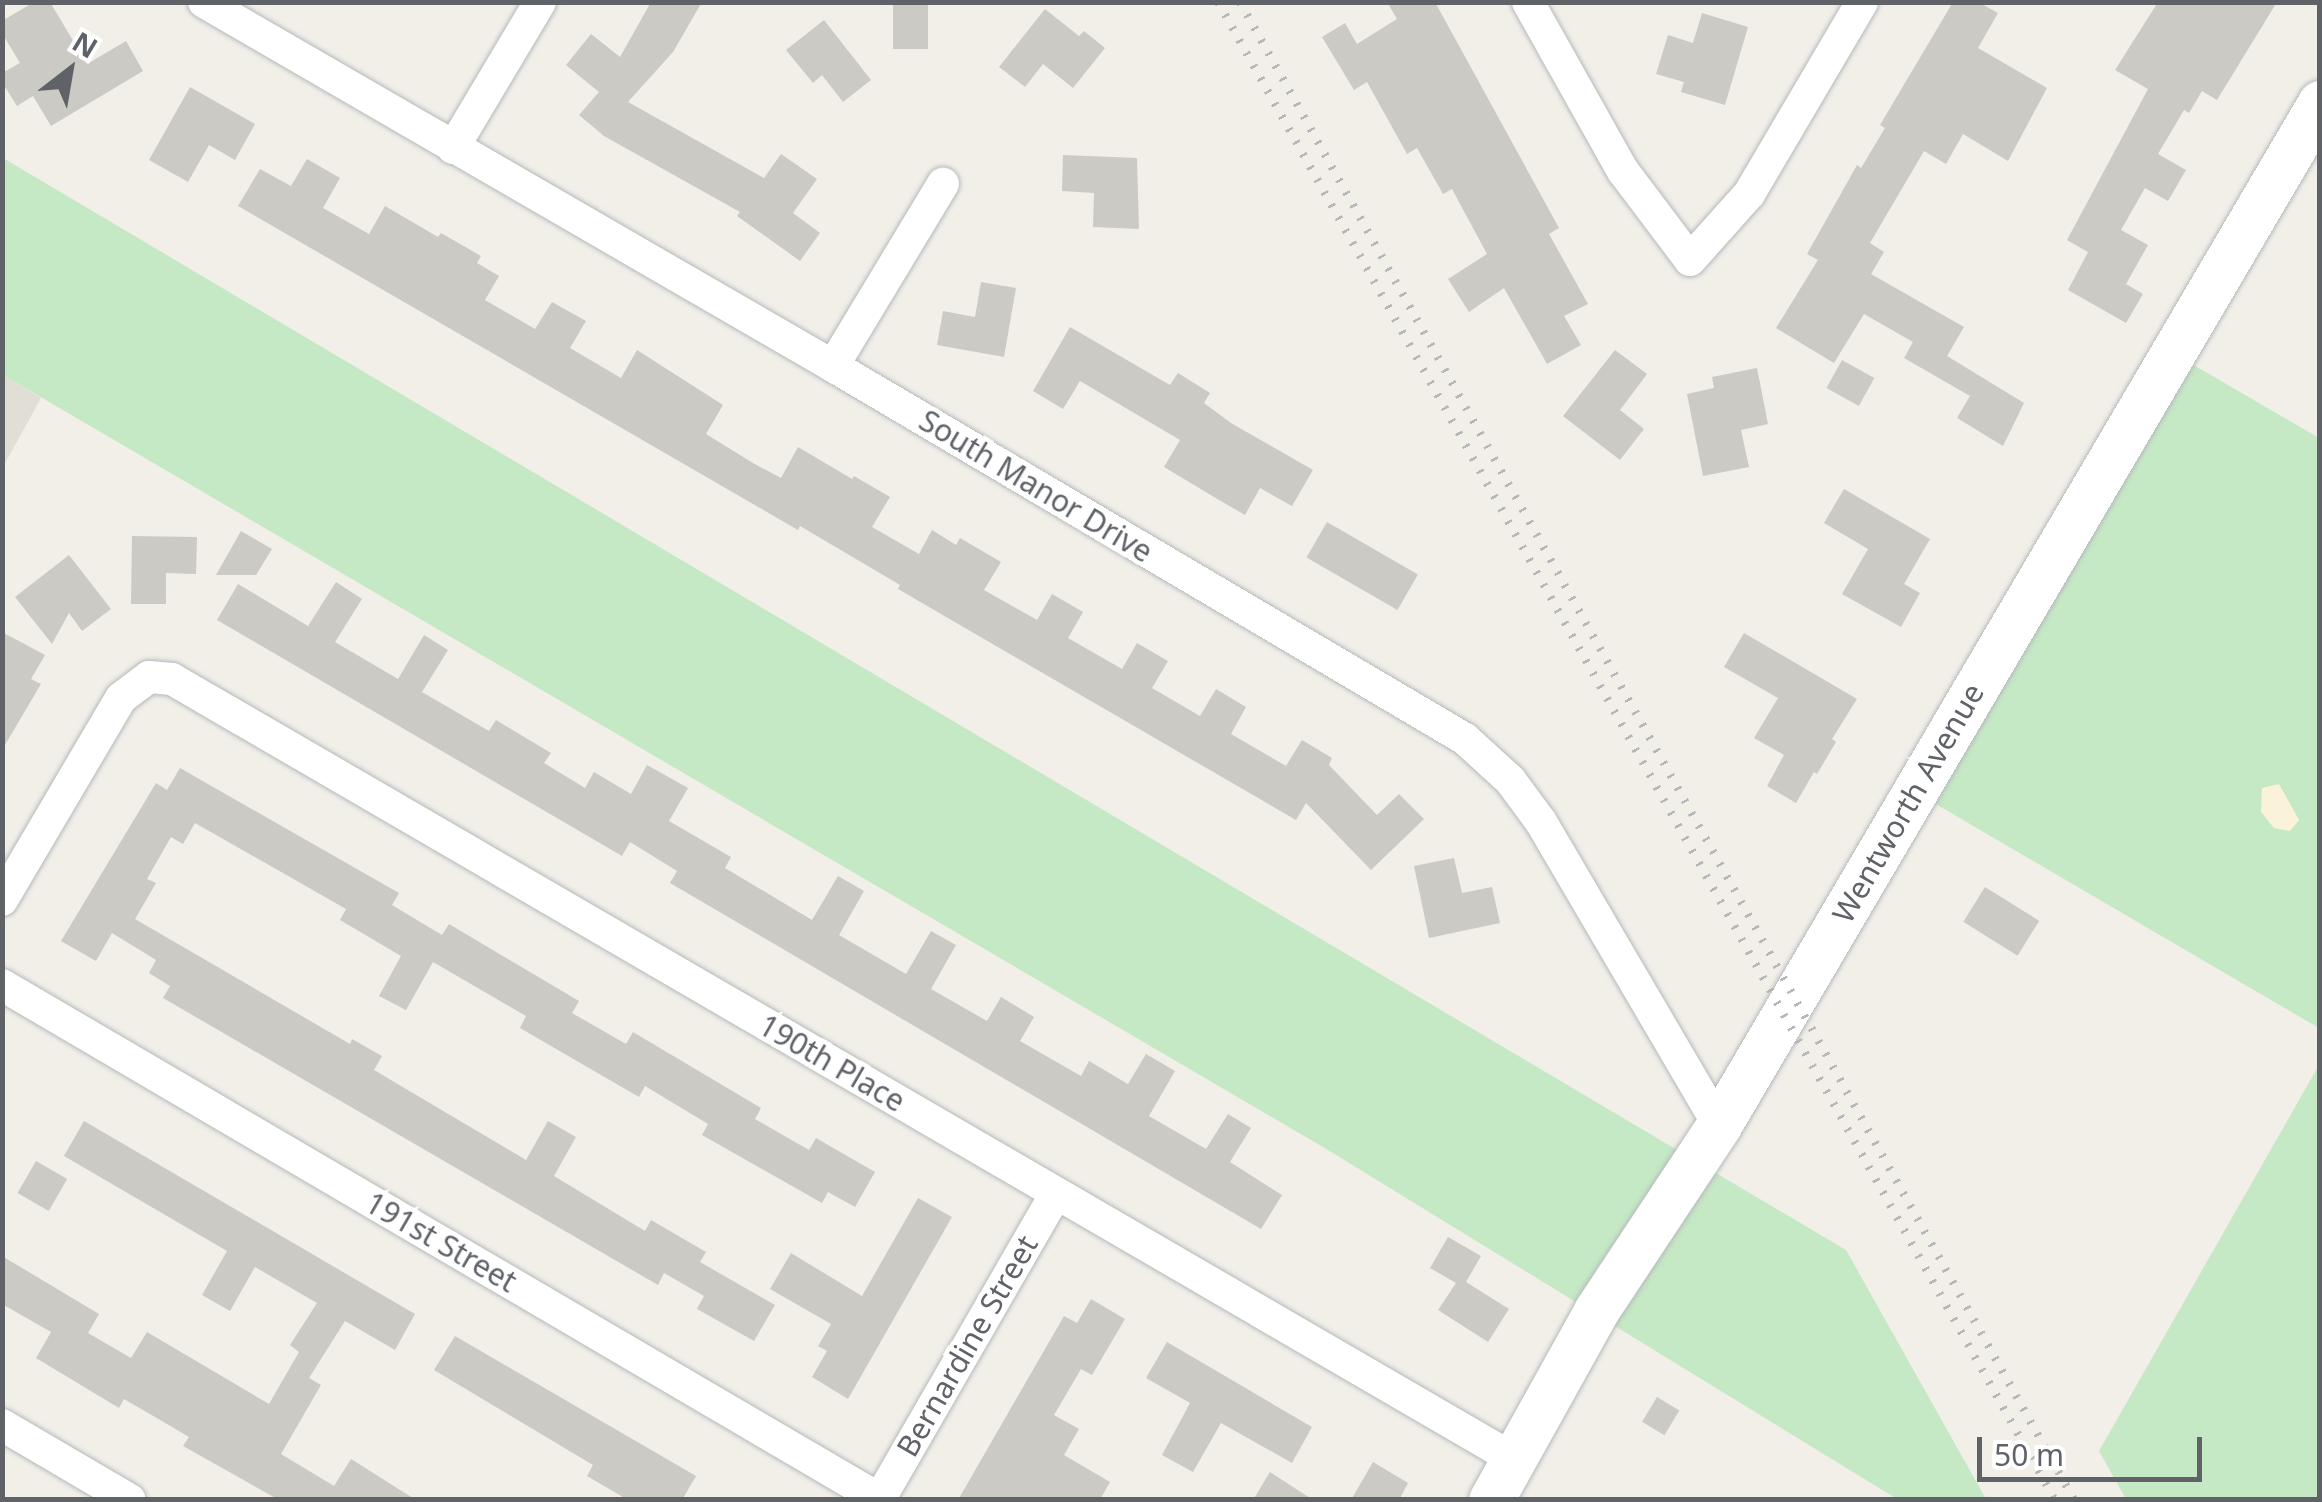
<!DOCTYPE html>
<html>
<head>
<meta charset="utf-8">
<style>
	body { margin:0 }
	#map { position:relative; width:2322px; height:1502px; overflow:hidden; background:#f1efe8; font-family:"Noto Sans",sans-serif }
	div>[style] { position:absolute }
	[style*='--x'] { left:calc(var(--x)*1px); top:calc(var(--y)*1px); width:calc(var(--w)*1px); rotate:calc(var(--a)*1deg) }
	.education>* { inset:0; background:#e1ded6 }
	.green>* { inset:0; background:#c5e8c5 }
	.sand>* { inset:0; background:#fbf3d9 }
	.building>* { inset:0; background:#cccac5; transform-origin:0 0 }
	.roads { filter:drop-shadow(0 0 2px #b5b8bc) drop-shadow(0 0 2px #b5b8bc) }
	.street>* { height:32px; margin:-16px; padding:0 16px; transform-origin:16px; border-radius:16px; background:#fff }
	.secondary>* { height:45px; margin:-22.5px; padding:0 22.5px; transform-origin:22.5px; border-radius:22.5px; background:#fff }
	.rail>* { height:8px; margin-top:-4px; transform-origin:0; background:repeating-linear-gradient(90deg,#b6b7b8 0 2.5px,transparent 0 14.5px) }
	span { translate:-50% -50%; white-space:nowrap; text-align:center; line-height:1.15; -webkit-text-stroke:9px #fff; paint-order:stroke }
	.street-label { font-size:30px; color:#5f6368 }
	.frame { position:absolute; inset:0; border:5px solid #5f6368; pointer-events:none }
	.north { position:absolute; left:20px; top:20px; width:100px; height:100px; -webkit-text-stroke:8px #fff; paint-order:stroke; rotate:31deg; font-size:28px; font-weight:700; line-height:40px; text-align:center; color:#5f6368 }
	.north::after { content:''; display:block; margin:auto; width:35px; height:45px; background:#5f6368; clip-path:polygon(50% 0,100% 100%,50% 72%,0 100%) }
	.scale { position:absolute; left:1977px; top:1437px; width:225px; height:45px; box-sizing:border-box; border:5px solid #5f6368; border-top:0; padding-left:12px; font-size:30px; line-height:35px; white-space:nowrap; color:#5f6368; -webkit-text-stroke:8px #fff; paint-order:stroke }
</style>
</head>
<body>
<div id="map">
	<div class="education">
		<div style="clip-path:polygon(3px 375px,41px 398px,3px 467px)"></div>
	</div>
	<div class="green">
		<div style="clip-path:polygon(3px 158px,1846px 1250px,1986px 1499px,1897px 1499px,1323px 1147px,3px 375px)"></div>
		<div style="clip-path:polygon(2192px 364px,2319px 438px,2319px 1028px,1934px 803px)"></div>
		<div style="clip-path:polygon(2319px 1065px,2319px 1499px,2126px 1499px,2099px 1451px)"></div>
	</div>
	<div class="sand">
		<div style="clip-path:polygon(2279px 784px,2299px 820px,2290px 831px,2274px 828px,2261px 812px,2262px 788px)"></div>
	</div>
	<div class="building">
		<div style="clip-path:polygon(34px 2px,50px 2px,87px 64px,126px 41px,143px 71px,51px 126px,33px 96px,17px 106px,2px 82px,2px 73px,20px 63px,2px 33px,2px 21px)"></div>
		<div style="clip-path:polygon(651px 2px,702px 2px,673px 52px,628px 102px,764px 178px,781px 154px,817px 179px,793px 213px,820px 233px,800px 261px,737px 216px,740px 212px,604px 136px,579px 115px,599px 92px,566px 65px,591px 34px,620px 57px)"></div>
		<div style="left:893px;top:2px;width:35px;height:47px"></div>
		<div style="clip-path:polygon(1387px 2px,1435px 2px,1559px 228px,1549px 234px,1588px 304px,1564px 316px,1581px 345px,1547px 364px,1504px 288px,1469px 312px,1448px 279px,1487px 254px,1452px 189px,1443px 194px,1417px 148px,1407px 154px,1367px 82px,1354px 90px,1322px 37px,1345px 23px,1357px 44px,1397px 19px)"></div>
		<div style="clip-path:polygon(1953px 2px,1978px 2px,1998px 13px,1978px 48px,2047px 88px,2008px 161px,1963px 134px,1946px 164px,1924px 151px,1870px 243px,1884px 252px,1871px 274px,1964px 327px,1947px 356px,2024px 403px,2003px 446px,1957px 418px,1970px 396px,1904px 358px,1913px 342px,1864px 314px,1834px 363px,1776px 328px,1818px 260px,1807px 254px,1857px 165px,1861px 168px,1885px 128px,1880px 125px)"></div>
		<div style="clip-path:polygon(2158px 2px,2277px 2px,2217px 100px,2202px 91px,2189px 113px,2184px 110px,2158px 154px,2186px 170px,2168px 201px,2145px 188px,2121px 230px,2148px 245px,2126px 284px,2143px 294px,2126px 323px,2068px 290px,2088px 252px,2067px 240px,2148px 89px,2115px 70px)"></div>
		<div style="clip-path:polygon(1045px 9px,1079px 36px,1084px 31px,1105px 48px,1073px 88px,1043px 64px,1025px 87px,999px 67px)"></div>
		<div style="clip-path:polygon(1702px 13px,1748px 27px,1725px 105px,1681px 92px,1684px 82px,1656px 74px,1668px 35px,1693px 43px)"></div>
		<div style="clip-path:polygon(824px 20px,871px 80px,843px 102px,822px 75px,813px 83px,786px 50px)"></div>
		<div style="clip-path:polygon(190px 87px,255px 124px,235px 160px,209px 145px,188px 182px,149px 160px)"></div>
		<div style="clip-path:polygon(1063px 155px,1137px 158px,1139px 229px,1093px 227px,1094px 193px,1062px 191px)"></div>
		<div style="clip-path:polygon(307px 159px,340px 178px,323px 208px,369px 234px,385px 206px,438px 237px,441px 233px,481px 256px,477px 263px,499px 276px,485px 300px,535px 329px,552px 302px,586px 321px,570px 348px,621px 378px,637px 350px,723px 405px,706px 434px,753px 463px,781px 478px,798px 447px,852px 479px,854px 476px,890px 497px,872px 527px,919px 554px,932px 530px,956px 545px,960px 538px,1001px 562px,984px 590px,1037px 620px,1052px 594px,1083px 612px,1068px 638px,1122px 669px,1137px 643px,1168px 661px,1152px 688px,1200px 716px,1216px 689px,1246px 707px,1231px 734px,1286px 766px,1302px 740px,1332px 758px,1329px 765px,1377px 815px,1399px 794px,1424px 819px,1371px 870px,1306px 803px,1296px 820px,898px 589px,900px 585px,800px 526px,798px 530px,238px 206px,260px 169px,291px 186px)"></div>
		<div style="clip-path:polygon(981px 282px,1016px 288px,1004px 357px,937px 345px,943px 311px,975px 317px)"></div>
		<div style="clip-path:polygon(1070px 327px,1170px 385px,1178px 373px,1210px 393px,1204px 403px,1231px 423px,1313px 470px,1292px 506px,1260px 488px,1245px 515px,1214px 497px,1164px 467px,1180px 440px,1080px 381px,1063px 409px,1033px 391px)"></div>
		<div style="clip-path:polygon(1615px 350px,1647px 374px,1620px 410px,1644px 429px,1620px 460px,1563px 416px)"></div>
		<div style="left:1842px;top:360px;width:37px;height:32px;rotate:29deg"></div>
		<div style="clip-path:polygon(1757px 368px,1768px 424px,1741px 430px,1749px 467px,1703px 476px,1687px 394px,1714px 388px,1712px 377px)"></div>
		<div style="clip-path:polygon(1844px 489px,1930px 539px,1904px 584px,1920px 593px,1901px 627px,1842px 594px,1868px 549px,1824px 523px)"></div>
		<div style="left:1327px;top:522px;width:105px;height:41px;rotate:30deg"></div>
		<div style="clip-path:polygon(241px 531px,272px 549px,256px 575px,216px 575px)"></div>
		<div style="clip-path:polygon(132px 536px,197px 537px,196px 574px,166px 573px,166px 604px,131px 604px)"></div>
		<div style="clip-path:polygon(69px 555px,111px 609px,82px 631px,69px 613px,52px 644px,15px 597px)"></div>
		<div style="clip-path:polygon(336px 582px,362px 599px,335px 642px,398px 679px,424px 635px,448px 650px,422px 692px,489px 731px,496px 720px,551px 753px,544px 763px,585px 788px,594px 772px,631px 794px,647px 765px,688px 788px,669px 821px,731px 857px,725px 868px,812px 920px,838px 876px,864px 891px,839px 935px,906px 974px,931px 931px,956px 945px,931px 989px,987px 1021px,1001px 997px,1034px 1017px,1020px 1041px,1081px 1076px,1089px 1061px,1128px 1084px,1146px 1054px,1175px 1071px,1149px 1116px,1206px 1149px,1228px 1114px,1251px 1128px,1230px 1162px,1282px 1195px,1261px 1229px,670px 883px,677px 871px,630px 842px,622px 856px,217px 620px,238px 584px,308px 626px)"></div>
		<div style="clip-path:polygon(2px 632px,45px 655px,31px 679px,41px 684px,2px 750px)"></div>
		<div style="clip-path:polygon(1744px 633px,1857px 699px,1832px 739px,1836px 742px,1817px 774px,1814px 772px,1796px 803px,1767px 786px,1784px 755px,1754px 738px,1778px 698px,1724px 667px)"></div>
		<div style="clip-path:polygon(180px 768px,399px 893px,392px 905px,442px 935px,449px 924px,579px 1001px,572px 1013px,626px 1044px,633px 1032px,761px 1108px,755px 1119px,809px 1150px,816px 1138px,875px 1172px,855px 1207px,828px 1192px,822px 1203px,702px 1135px,708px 1124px,645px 1086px,639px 1097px,520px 1028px,526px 1016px,433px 962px,406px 1010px,379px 996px,401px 956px,340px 920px,346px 909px,195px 823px,183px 844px,171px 837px,147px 879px,156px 883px,135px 919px,350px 1044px,352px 1039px,382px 1056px,374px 1070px,526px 1160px,548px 1121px,576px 1137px,554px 1176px,645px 1231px,651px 1220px,706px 1252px,700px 1262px,775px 1305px,754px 1341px,697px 1309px,704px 1296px,664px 1273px,658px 1285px,163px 998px,170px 986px,149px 973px,156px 960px,112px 933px,96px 961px,61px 941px,156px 783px,167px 790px)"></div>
		<div style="clip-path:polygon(1454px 858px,1462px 893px,1492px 887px,1500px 923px,1429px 938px,1414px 866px)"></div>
		<div style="left:1985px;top:887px;width:64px;height:41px;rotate:32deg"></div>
		<div style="clip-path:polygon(84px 1121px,415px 1314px,395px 1350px,345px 1321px,309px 1378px,321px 1385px,281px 1454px,334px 1486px,351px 1459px,416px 1500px,279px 1500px,183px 1446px,189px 1437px,167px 1424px,124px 1399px,119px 1408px,36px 1358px,51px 1332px,2px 1304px,2px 1256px,99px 1314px,88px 1333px,131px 1358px,147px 1332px,269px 1404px,299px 1352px,290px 1345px,317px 1303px,255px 1267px,230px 1311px,202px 1295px,227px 1251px,64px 1156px)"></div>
		<div style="left:36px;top:1161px;width:36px;height:37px;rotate:30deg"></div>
		<div style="clip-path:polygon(918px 1198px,952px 1217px,848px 1399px,812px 1377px,827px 1351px,818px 1346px,831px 1324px,770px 1289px,791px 1253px,862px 1296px)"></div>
		<div style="clip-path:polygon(1448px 1237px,1481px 1256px,1466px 1282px,1509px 1309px,1488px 1342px,1438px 1310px,1456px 1283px,1430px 1268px)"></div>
		<div style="clip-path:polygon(1091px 1299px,1125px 1319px,1092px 1375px,1081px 1369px,1054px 1415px,1079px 1429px,1064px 1455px,1110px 1482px,1100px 1500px,958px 1500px,1064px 1316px,1077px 1323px)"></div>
		<div style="clip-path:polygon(455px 1336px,696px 1476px,682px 1500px,628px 1500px,587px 1476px,593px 1465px,434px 1370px)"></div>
		<div style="clip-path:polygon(1167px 1342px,1312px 1427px,1292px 1463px,1221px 1423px,1193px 1472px,1162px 1455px,1190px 1403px,1146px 1378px)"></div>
		<div style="left:1657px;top:1397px;width:26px;height:29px;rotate:31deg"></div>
		<div style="clip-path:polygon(1373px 1462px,1408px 1483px,1399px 1500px,1351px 1500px)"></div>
		<div style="clip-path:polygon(1270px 1472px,1313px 1500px,1253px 1500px)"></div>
	</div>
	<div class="roads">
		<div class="street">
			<div style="--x:204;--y:2;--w:727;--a:30.06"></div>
			<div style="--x:833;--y:366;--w:734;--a:30.55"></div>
			<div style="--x:1465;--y:739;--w:61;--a:42.3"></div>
			<div style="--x:1510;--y:780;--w:52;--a:53.6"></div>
			<div style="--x:1541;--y:822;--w:351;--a:59.6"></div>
			<div style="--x:1528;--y:2;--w:194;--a:60.7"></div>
			<div style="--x:1623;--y:171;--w:111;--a:53"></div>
			<div style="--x:1690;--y:260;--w:89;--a:-48.2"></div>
			<div style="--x:1749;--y:194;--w:223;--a:-59.5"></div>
			<div style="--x:453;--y:148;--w:170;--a:-59.2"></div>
			<div style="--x:833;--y:366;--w:213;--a:-58.9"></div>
			<div style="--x:2;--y:900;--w:234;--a:-59.5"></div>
			<div style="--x:121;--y:698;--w:35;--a:-37"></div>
			<div style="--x:149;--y:677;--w:23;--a:5"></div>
			<div style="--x:172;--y:679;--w:1550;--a:30.17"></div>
			<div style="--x:2;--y:985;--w:1017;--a:30.37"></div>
			<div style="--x:2;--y:1425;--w:148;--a:30.4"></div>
			<div style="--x:879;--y:1500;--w:354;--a:-60"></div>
		</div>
		<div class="secondary">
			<div style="--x:1491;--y:1500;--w:216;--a:-60.9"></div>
			<div style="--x:1596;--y:1311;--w:223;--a:-56.5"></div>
			<div style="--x:1719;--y:1125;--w:1186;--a:-59.54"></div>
		</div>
	</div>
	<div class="rail">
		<div style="--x:1218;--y:2;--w:1716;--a:60.81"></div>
		<div style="--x:1240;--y:2;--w:1715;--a:60.89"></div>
	</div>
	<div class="street-label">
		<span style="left:1036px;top:486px;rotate:31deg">South Manor Drive</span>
		<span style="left:1908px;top:803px;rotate:-60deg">Wentworth Avenue</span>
		<span style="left:832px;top:1063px;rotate:30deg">190th Place</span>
		<span style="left:441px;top:1242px;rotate:30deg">191st Street</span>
		<span style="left:967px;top:1346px;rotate:-60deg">Bernardine Street</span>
	</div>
	<div class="frame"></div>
	<div class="north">N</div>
	<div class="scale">50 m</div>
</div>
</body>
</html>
